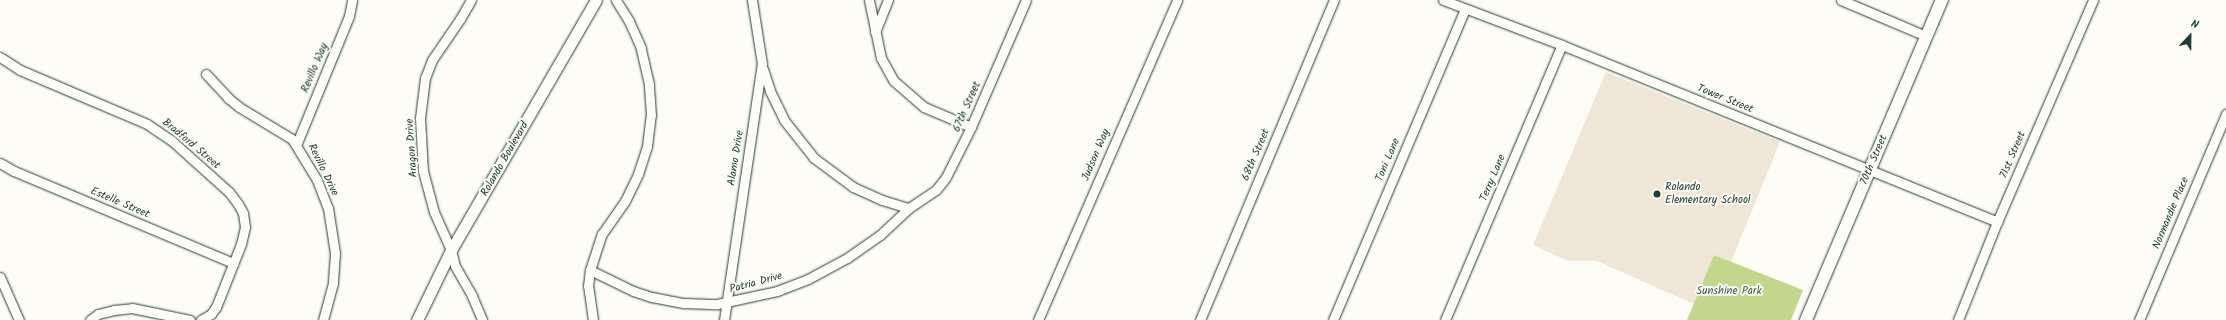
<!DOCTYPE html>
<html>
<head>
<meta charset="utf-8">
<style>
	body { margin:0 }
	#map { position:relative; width:2226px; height:320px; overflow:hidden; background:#fdfcf7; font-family:Kalam,sans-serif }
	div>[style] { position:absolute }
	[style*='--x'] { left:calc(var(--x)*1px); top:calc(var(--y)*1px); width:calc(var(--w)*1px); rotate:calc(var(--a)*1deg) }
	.built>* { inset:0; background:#f0e6d5 }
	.green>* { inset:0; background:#c2d68c }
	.roads { filter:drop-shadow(0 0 1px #1f3d34) drop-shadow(0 0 1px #1f3d34) }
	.minor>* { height:9px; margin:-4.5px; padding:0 4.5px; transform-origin:4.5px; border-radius:4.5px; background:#fdfcf7 }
	.tertiary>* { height:11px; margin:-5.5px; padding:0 5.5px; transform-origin:5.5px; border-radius:5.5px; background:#fdfcf7 }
	.secondary>* { height:12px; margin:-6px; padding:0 6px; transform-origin:6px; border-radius:6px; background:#fdfcf7 }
	.dots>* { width:11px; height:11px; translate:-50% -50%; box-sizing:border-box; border:2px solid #fdfcf7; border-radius:50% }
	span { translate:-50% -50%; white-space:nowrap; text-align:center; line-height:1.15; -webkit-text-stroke:4px #fdfcf7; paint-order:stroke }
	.street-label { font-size:11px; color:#1f3d34 }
	.poi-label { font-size:11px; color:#1f3d34 }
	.left { translate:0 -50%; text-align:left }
	.park-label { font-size:11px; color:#405c46 }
	.north { position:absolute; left:2170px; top:16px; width:40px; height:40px; -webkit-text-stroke:3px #fdfcf7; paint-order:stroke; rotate:22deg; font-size:11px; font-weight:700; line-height:16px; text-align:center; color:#1f3d34 }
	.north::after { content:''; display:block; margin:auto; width:14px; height:18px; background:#1f3d34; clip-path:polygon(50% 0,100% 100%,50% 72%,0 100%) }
</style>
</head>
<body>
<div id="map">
	<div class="built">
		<div style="clip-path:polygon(1606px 72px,1780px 142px,1731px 262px,1714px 255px,1694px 304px,1597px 261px,1568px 261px,1533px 245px)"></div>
	</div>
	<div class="green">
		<div style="clip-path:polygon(1714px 255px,1803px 290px,1791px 320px,1687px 320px)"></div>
	</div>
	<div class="roads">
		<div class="minor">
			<div style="--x:471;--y:0;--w:22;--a:120"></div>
			<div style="--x:460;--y:19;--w:50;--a:124.3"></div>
			<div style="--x:432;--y:60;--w:19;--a:111"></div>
			<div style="--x:425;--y:78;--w:40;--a:97.1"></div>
			<div style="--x:420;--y:118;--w:53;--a:86.8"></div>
			<div style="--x:423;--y:171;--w:42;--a:75"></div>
			<div style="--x:434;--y:212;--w:42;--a:65.9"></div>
			<div style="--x:451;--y:250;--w:16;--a:76"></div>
			<div style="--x:455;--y:266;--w:34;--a:60"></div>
			<div style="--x:472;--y:296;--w:26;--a:67"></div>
			<div style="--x:869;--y:0;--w:59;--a:78.3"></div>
			<div style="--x:881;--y:58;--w:26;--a:61"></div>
			<div style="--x:894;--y:81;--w:40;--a:41"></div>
			<div style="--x:924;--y:107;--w:51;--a:23.1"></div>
			<div style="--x:1443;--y:0;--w:127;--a:20.7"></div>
			<div style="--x:1562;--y:45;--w:470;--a:22.1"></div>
			<div style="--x:1841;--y:0;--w:92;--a:23"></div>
			<div style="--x:875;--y:32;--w:35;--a:-68"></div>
			<div style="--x:0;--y:57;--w:24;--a:33"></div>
			<div style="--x:20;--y:70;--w:138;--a:23"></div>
			<div style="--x:147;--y:124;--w:29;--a:34"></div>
			<div style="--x:171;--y:140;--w:78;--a:41.9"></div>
			<div style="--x:229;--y:192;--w:15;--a:53"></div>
			<div style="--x:238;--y:204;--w:10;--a:61"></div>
			<div style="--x:243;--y:213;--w:14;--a:82"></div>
			<div style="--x:245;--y:227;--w:17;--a:103"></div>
			<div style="--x:241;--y:244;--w:68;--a:111.6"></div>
			<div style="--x:216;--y:307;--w:9;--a:126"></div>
			<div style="--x:211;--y:314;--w:12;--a:149"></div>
			<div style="--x:763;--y:69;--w:23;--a:72"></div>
			<div style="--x:770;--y:91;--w:32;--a:64"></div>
			<div style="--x:784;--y:120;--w:48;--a:51.7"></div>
			<div style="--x:814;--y:158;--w:49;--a:36.6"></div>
			<div style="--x:853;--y:187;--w:32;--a:24"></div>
			<div style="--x:882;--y:200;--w:28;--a:17"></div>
			<div style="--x:206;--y:74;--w:33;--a:47"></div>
			<div style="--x:228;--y:98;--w:14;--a:39"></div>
			<div style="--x:239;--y:107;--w:62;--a:31.1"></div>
			<div style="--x:292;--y:139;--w:48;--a:58.6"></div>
			<div style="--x:317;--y:180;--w:30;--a:69"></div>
			<div style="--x:328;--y:208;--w:46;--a:81.2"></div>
			<div style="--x:335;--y:253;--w:30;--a:94"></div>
			<div style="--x:333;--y:283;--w:38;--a:105"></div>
			<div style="--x:297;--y:143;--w:137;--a:-67.7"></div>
			<div style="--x:349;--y:16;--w:16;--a:-79"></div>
			<div style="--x:0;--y:163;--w:16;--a:30"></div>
			<div style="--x:14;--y:171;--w:238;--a:22.8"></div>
			<div style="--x:590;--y:270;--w:48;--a:26"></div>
			<div style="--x:633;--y:291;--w:20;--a:18"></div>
			<div style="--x:652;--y:297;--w:33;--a:11"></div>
			<div style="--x:684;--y:303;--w:33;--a:2"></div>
			<div style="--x:717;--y:304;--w:61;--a:-12.2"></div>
			<div style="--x:777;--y:291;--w:33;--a:-21"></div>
			<div style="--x:808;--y:279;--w:44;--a:-28.3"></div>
			<div style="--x:847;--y:258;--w:40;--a:-34.9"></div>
			<div style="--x:880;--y:235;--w:40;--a:-43"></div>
			<div style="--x:909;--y:208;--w:32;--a:-34"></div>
			<div style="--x:936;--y:190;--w:16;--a:-52"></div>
			<div style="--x:946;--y:177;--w:56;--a:-63.4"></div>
			<div style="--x:971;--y:127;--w:138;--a:-66.6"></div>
			<div style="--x:0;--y:277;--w:47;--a:66.2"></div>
			<div style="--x:90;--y:320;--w:10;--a:-37"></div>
			<div style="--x:98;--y:314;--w:16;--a:-14"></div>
			<div style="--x:114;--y:310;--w:18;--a:-6"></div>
			<div style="--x:132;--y:308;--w:59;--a:11.7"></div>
			<div style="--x:593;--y:320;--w:34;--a:-98"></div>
			<div style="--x:588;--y:286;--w:16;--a:-83"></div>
			<div style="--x:590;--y:270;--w:38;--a:-72"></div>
			<div style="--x:602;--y:234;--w:40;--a:-55.1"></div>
			<div style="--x:625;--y:201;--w:30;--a:-64"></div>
			<div style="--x:638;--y:174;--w:29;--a:-72"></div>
			<div style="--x:647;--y:146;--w:31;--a:-83"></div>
			<div style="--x:651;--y:115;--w:31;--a:-94"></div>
			<div style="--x:649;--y:84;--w:37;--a:-103"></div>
			<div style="--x:641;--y:48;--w:30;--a:-114"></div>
			<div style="--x:629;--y:21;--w:25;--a:-122"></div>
			<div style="--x:724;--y:320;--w:259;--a:-81.6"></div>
			<div style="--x:762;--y:64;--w:65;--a:-98.9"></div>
			<div style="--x:1038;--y:320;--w:349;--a:-66.5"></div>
			<div style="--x:1200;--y:320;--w:347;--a:-67.3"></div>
			<div style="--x:1333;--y:320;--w:338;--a:-67"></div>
			<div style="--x:1445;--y:320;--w:299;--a:-67"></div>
			<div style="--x:1958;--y:320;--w:105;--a:-68.3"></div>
			<div style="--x:1997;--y:222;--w:242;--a:-66.6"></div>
			<div style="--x:2139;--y:320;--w:224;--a:-67.1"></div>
		</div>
		<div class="tertiary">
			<div style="--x:417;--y:320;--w:78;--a:-64.1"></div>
			<div style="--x:451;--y:250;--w:289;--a:-59.9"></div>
		</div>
		<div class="secondary">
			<div style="--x:1806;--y:320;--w:348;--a:-67"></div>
		</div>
	</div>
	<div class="dots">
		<div style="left:1657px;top:194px;background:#1f3d34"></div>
	</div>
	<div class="street-label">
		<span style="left:315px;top:68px;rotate:-67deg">Revillo Way</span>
		<span style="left:1725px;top:99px;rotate:22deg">Tower Street</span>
		<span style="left:967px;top:107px;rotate:-66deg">67th Street</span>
		<span style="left:191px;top:144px;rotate:40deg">Bradford Street</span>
		<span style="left:412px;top:148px;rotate:-94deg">Aragon Drive</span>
		<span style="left:1096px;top:155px;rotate:-67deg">Judson Way</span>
		<span style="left:1256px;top:155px;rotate:-67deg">68th Street</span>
		<span style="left:2013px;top:155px;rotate:-67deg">71st Street</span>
		<span style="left:736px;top:158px;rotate:-81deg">Alamo Drive</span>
		<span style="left:505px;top:159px;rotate:-60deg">Rolando Boulevard</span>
		<span style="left:1388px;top:160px;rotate:-67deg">Toni Lane</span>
		<span style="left:1874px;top:160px;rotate:-67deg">70th Street</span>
		<span style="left:323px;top:170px;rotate:64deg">Revillo Drive</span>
		<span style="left:1493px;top:178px;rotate:-67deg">Terry Lane</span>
		<span style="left:120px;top:203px;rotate:23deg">Estelle Street</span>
		<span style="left:2171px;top:213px;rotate:-67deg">Normandie Place</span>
		<span style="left:756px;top:283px;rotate:-15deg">Patria Drive</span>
	</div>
	<div class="poi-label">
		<span class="left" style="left:1665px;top:194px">Rolando<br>Elementary School</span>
	</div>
	<div class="park-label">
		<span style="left:1729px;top:291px">Sunshine Park</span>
	</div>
	<div class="north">N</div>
</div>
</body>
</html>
